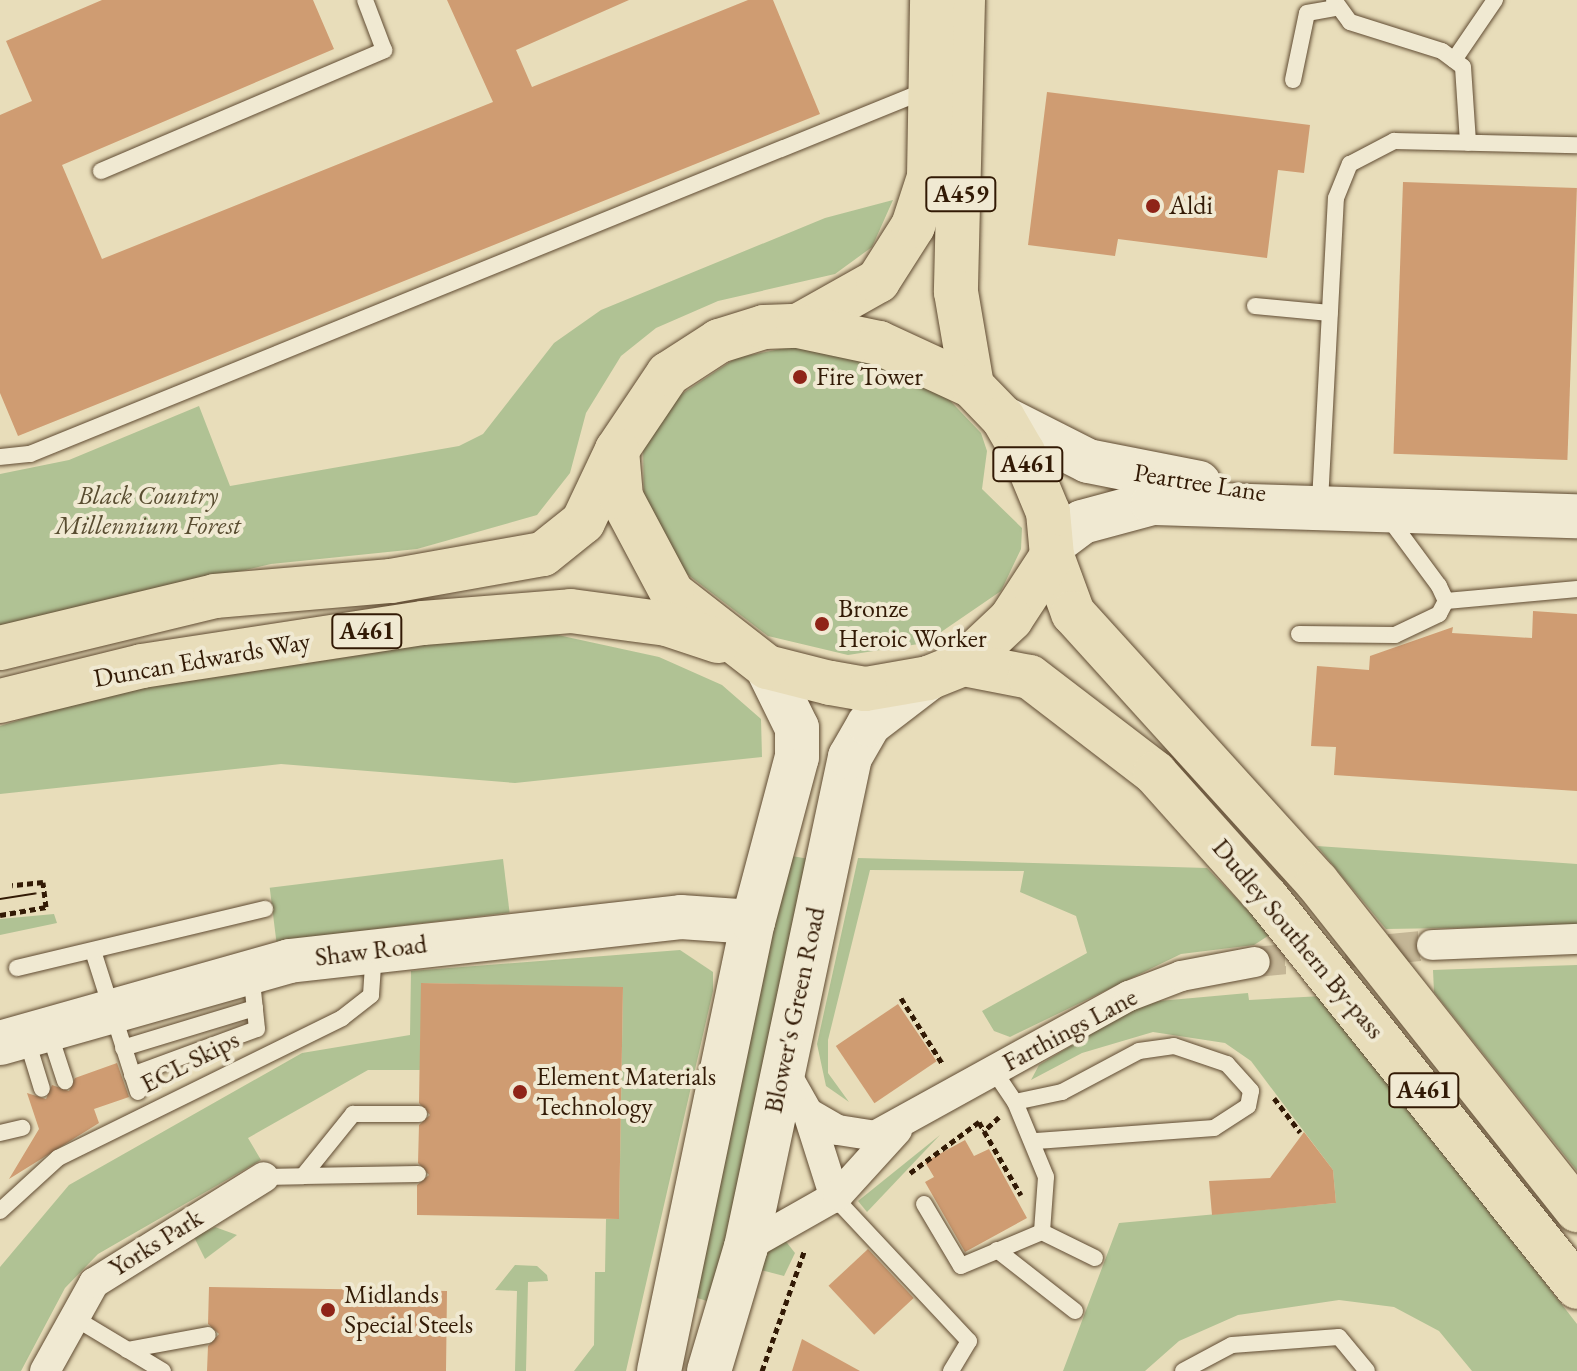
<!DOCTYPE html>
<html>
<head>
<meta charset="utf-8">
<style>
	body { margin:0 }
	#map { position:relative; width:1577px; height:1371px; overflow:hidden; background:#e8ddba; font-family:"EB Garamond",serif }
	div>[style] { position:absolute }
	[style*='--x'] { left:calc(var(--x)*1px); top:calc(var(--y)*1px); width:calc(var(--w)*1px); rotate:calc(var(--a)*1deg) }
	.green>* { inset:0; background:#b0c294; transform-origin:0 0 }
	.building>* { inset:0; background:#cf9c72; transform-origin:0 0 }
	.street-tunnel>* { height:30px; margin-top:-15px; transform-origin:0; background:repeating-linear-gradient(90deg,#c4b696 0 30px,transparent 0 45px) }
	.path>* { height:5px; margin-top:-2.5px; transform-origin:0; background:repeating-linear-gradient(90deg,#321a05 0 6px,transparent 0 10px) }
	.roads { filter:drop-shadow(0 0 2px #604b32) drop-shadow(0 0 2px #604b32) }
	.lane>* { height:16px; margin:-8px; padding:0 8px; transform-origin:8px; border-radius:8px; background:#f0e9d2 }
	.street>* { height:30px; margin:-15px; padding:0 15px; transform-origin:15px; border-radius:15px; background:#f0e9d2 }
	.secondary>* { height:44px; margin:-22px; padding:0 22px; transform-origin:22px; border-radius:22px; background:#f0e9d2 }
	.primary>* { height:44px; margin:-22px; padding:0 22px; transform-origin:22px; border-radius:22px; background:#e8ddba }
	.highway>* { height:44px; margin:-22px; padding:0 22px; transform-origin:22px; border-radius:22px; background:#e8ddba }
	.tram>* { height:2px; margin:-1px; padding:0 1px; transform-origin:1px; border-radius:1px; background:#321a05 }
	.dots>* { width:22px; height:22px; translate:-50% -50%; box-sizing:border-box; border:4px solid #f0e9d2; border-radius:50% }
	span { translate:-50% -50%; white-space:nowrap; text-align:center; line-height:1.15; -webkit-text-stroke:8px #f0e9d2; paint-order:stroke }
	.shield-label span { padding:2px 6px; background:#f0e9d2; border:2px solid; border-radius:6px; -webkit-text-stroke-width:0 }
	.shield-label { font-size:24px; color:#321a05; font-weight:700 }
	.poi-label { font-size:26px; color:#321a05 }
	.left { translate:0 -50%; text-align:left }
	.street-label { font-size:26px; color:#321a05 }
	.park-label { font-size:26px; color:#584c30; font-style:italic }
</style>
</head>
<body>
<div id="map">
	<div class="green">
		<div style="clip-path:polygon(893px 200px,872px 247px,835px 274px,718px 301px,656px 328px,621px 356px,586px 413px,570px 473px,537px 515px,417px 549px,271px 564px,0 629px,0 474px,69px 460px,199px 406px,230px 486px,459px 446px,483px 434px,554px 343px,601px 310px,825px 218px)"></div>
		<div style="clip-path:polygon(790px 347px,842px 348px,939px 389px,981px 433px,987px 451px,982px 489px,1022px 528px,1021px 549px,1001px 591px,925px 643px,848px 655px,768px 636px,687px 574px,644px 507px,643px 443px,671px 401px,736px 358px)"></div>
		<div style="clip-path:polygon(544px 632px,659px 657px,722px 685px,761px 719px,762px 757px,515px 783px,281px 764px,0 794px,0 726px,104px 694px,306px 655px)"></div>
		<div style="clip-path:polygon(1317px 846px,1577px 864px,1577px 926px,1386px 929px)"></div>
		<div style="clip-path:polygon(786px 855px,809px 859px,714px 1303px,697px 1298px,705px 1238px)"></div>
		<div style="clip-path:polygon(858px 858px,1207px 868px,1271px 934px,1254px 945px,1181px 954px,1010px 1037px,994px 1031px,982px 1011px,1087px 953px,1076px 916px,1020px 892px,1024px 871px,870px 870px,828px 1040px,828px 1073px,849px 1102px,826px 1086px,817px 1044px)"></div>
		<div style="left:503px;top:859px;width:54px;height:235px;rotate:83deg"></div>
		<div style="clip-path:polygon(54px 914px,57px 923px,0 935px,0 919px)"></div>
		<div style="clip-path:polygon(680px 950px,713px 972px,713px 991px,626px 1371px,574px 1371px,594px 1345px,595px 1272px,605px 1272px,606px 1219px,619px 1219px,623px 988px,422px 983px,420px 1070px,368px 1070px,248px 1138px,261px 1160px,98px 1254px,65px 1288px,21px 1371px,0 1371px,0 1267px,69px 1185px,302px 1053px,410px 1035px,411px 971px)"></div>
		<div style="clip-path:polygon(1577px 965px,1577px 1171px,1434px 992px,1433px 970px)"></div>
		<div style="clip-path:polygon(1248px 993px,1249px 1000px,1323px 996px,1577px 1324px,1577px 1371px,1472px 1371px,1439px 1331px,1394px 1307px,1339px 1300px,1238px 1315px,1179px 1341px,1145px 1371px,1063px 1371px,1119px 1223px,1336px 1203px,1333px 1170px,1251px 1061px,1225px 1043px,1153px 1032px,1082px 1053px,1031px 1080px,1039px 1065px,1128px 1012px,1159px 1001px)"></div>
		<div style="clip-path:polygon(940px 1135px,867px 1212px,858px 1201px)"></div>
		<div style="clip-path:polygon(215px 1227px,237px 1235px,205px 1259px,194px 1237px)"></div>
		<div style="clip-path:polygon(784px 1239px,795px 1253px,784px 1276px,757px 1269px,768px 1248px)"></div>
		<div style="clip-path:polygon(515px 1265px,537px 1266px,547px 1275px,548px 1281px,528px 1282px,526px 1371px,515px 1371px,517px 1291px,495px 1290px)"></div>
	</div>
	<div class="building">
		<div style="clip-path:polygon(102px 0,313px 0,334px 49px,62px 165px,102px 259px,493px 102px,447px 0,629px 0,516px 50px,532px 87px,748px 0,773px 0,820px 114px,18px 436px,0 393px,0 115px,32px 101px,6px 41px)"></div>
		<div style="clip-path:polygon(1047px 92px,1310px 125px,1304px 173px,1278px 170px,1267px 258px,1118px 239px,1115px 256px,1028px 245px)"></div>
		<div style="left:1403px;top:182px;width:174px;height:272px;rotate:2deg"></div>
		<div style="clip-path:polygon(1533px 611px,1577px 614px,1577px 791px,1334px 775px,1336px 747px,1311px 746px,1317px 666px,1369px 670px,1370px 656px,1453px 627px,1452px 633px,1532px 638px)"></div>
		<div style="clip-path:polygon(421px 983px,623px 987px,619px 1219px,417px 1215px,417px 1185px,429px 1175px,418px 1163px,419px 1125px,430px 1115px,419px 1103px)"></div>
		<div style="left:898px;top:1004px;width:69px;height:75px;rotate:56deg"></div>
		<div style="clip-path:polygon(117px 1063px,129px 1097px,94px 1109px,99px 1123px,9px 1179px,39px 1129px,27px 1093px,46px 1099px,52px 1085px,69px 1091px,75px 1078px)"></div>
		<div style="clip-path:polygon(1304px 1132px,1333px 1170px,1336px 1203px,1212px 1215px,1209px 1181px,1270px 1178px)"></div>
		<div style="clip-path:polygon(965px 1140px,974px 1156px,989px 1149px,1027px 1218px,965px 1252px,925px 1182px,934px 1177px,925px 1162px)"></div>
		<div style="left:868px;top:1249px;width:67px;height:54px;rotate:47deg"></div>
		<div style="clip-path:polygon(209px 1287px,447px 1291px,446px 1371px,207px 1371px,208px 1346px,219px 1334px,208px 1324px)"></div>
		<div style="clip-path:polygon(802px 1339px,860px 1371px,792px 1371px)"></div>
	</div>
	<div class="street-tunnel">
		<div style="--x:1255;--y:962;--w:178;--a:-5.5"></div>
	</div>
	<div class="path">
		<div style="--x:0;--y:915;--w:47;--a:-9.9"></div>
		<div style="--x:46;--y:907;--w:25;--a:-97"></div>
		<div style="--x:43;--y:882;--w:31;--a:174"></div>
		<div style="--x:901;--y:998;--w:77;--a:57.8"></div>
		<div style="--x:1274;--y:1098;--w:43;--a:52.6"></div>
		<div style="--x:999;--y:1117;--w:21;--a:137"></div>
		<div style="--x:984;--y:1131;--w:74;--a:60"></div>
		<div style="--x:910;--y:1173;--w:86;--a:-36.5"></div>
		<div style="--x:979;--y:1122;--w:10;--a:61"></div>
		<div style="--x:762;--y:1371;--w:129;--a:-70.6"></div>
	</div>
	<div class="roads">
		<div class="lane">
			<div style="--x:1334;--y:0;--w:27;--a:54"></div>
			<div style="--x:1350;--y:22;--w:96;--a:17.5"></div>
			<div style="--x:1442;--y:51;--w:26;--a:37"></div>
			<div style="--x:1463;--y:67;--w:76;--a:86.2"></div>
			<div style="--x:1454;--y:60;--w:73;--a:-55.7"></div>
			<div style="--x:1293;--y:80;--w:68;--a:-78.2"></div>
			<div style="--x:1307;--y:13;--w:28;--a:-10"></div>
			<div style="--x:101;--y:171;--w:308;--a:-23.1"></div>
			<div style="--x:384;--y:50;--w:53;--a:-110.8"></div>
			<div style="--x:1255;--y:306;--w:75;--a:5.3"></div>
			<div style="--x:0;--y:457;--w:30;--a:-6"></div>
			<div style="--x:30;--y:454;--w:970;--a:-22.1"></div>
			<div style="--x:1320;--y:502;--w:304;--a:-87"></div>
			<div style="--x:1336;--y:198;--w:37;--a:-68"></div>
			<div style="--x:1350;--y:164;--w:50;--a:-27.6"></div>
			<div style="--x:1394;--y:141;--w:183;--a:1.3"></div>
			<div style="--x:1446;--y:601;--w:132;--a:-5.2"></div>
			<div style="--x:1299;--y:634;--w:96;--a:0.6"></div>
			<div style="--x:1395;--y:635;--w:49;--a:-25.5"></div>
			<div style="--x:1439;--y:614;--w:15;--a:-62"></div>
			<div style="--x:1446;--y:601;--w:17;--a:-115"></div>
			<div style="--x:1439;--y:586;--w:86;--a:-126.5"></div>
			<div style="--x:93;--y:951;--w:148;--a:72.3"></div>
			<div style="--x:17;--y:968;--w:255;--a:-13.4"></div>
			<div style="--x:48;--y:1029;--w:55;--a:71.9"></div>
			<div style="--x:26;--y:1037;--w:54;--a:72.9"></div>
			<div style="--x:123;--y:1048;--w:138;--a:-16.9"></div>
			<div style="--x:994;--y:1071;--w:37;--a:56"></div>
			<div style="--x:1015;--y:1102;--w:48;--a:-12"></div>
			<div style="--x:1062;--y:1092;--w:87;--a:-28"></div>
			<div style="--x:1139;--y:1051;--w:35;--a:-8"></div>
			<div style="--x:1174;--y:1046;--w:56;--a:18.8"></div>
			<div style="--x:1227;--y:1064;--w:36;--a:48"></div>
			<div style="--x:1251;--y:1091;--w:15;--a:101"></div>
			<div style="--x:1248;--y:1106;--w:40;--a:147.1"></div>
			<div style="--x:1214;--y:1128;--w:178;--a:175.8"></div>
			<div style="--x:132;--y:1075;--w:133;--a:-20.2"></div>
			<div style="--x:257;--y:1029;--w:57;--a:-96"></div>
			<div style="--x:1015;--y:1102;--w:81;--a:67.5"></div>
			<div style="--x:1046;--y:1177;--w:55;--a:94.2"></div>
			<div style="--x:1042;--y:1232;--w:59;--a:26.1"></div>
			<div style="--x:0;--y:1133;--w:23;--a:-13"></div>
			<div style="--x:303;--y:1176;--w:115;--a:-1"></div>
			<div style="--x:264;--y:1177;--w:39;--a:-1"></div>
			<div style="--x:303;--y:1176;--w:80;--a:-51.1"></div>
			<div style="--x:353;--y:1114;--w:66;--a:0"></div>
			<div style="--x:835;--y:1198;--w:196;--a:46.9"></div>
			<div style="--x:969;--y:1341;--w:35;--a:121"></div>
			<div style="--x:924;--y:1204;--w:72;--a:59.2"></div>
			<div style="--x:961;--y:1266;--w:88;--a:-22.8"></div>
			<div style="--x:0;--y:1211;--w:79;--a:-42.4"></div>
			<div style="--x:58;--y:1158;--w:317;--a:-26.2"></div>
			<div style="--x:342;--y:1018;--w:37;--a:-38"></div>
			<div style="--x:371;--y:995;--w:44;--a:-86.1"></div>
			<div style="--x:997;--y:1250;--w:99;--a:38"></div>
			<div style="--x:73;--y:1317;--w:105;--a:31"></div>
			<div style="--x:127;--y:1350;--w:82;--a:-10.5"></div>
			<div style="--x:1183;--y:1371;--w:55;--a:-28"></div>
			<div style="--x:1232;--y:1345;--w:107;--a:-4.3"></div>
			<div style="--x:1339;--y:1337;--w:44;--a:50.5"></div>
		</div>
		<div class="street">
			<div style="--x:1432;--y:945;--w:145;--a:-2.4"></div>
			<div style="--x:783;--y:1069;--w:51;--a:60.4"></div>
			<div style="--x:808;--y:1113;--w:34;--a:30"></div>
			<div style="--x:838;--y:1130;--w:37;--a:9"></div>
			<div style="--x:875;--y:1136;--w:290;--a:-28.9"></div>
			<div style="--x:1129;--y:996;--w:56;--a:-21"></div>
			<div style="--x:1181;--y:976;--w:75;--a:-10.7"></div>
			<div style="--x:808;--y:1113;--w:89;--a:72.4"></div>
			<div style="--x:746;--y:1247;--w:106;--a:-29.5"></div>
			<div style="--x:838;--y:1195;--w:88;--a:-47.8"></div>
			<div style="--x:45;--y:1371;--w:101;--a:-60.9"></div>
			<div style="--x:94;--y:1283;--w:200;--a:-31.9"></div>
		</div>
		<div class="secondary">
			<div style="--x:1003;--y:418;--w:95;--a:26.8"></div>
			<div style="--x:1088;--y:461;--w:113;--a:11.2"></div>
			<div style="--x:1053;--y:544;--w:36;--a:-37"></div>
			<div style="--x:1082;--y:522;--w:73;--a:-15"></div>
			<div style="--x:1153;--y:503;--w:424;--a:1.8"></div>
			<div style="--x:0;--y:1043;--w:300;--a:-15.8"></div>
			<div style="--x:289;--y:961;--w:394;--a:-6.4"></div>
			<div style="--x:681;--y:917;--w:72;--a:4"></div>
			<div style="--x:659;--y:1371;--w:459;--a:-78.2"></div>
			<div style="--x:753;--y:922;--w:171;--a:-75.1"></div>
			<div style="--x:797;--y:757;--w:29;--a:-90"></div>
			<div style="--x:797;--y:728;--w:68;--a:-116.2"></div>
			<div style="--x:709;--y:1371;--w:129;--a:-73.4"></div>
			<div style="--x:746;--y:1247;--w:501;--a:-78.02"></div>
			<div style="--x:850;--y:757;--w:38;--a:-60"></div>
			<div style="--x:869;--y:724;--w:76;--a:-37.5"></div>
		</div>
		<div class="primary">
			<div style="--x:963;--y:0;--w:292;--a:91.4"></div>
			<div style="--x:956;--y:292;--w:95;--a:80.3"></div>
			<div style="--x:798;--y:326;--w:92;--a:-29.4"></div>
			<div style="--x:878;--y:281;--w:65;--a:-57.5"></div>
			<div style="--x:913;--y:226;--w:52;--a:-71.9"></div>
			<div style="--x:929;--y:177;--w:177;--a:-89"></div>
		</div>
		<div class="highway">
			<div style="--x:1052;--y:556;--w:61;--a:69.8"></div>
			<div style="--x:1073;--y:613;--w:363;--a:47.8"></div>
			<div style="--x:1317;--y:882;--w:419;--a:51.6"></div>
			<div style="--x:0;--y:648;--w:221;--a:-13.6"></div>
			<div style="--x:215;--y:596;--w:177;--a:-4.9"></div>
			<div style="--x:391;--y:581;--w:154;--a:-10.1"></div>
			<div style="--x:543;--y:554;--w:51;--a:-38.7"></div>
			<div style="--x:583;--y:522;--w:80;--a:-64.7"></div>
			<div style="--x:617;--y:450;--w:92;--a:-56.1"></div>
			<div style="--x:668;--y:374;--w:61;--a:-32.9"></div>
			<div style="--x:719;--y:341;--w:47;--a:-17.3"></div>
			<div style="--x:764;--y:327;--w:34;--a:-2"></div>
			<div style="--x:798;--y:326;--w:83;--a:11.9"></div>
			<div style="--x:879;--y:343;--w:102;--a:24.8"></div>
			<div style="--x:972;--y:386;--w:45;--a:45.9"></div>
			<div style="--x:1003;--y:418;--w:39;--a:60"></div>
			<div style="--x:1023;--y:452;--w:65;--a:67.4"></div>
			<div style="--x:1048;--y:512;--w:44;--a:84.8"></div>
			<div style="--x:1052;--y:556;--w:75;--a:123.1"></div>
			<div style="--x:1011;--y:619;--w:66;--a:136.8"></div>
			<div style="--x:963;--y:664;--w:37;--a:158"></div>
			<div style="--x:929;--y:678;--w:65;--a:170.2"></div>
			<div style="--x:865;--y:689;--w:36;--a:-170"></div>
			<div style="--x:830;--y:683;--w:65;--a:-165.7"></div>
			<div style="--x:767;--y:667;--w:120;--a:-142.1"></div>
			<div style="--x:672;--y:593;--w:109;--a:-118"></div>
			<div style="--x:621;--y:497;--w:47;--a:-94.9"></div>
			<div style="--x:963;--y:664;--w:68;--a:11"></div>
			<div style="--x:1030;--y:677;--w:158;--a:37.5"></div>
			<div style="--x:1155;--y:773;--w:166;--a:48.2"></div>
			<div style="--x:1266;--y:897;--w:499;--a:51.4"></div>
			<div style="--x:0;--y:701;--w:146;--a:-13.8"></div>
			<div style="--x:142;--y:666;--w:284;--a:-8.7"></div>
			<div style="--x:423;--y:623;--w:148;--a:-4.6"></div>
			<div style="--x:571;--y:611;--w:97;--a:7.7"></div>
			<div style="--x:667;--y:624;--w:54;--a:18.4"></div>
		</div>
	</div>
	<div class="tram">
		<div style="--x:0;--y:899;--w:36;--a:-9"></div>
	</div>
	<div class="dots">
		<div style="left:1153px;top:206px;background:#8f2418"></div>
		<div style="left:800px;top:377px;background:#8f2418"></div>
		<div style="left:822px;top:624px;background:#8f2418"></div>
		<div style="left:520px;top:1092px;background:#8f2418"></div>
		<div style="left:328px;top:1310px;background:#8f2418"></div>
	</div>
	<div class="shield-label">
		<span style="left:961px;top:194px">A459</span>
		<span style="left:1028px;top:464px">A461</span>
		<span style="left:367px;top:631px">A461</span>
		<span style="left:1424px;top:1090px">A461</span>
	</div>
	<div class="poi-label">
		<span class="left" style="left:1169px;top:206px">Aldi</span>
		<span class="left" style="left:816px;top:377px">Fire Tower</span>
		<span class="left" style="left:838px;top:624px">Bronze<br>Heroic Worker</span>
		<span class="left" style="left:536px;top:1092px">Element Materials<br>Technology</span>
		<span class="left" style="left:344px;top:1310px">Midlands<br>Special Steels</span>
	</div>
	<div class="street-label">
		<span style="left:1200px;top:483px;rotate:9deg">Peartree Lane</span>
		<span style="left:202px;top:660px;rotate:-10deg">Duncan Edwards Way</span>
		<span style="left:1298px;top:939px;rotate:50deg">Dudley Southern By-pass</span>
		<span style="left:371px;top:951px;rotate:-7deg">Shaw Road</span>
		<span style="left:795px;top:1010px;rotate:-78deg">Blower's Green Road</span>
		<span style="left:1070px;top:1030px;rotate:-28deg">Farthings Lane</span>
		<span style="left:190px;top:1062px;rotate:-27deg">ECL Skips</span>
		<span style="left:156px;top:1243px;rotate:-32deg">Yorks Park</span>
	</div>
	<div class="park-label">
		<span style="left:148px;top:511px">Black Country<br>Millennium Forest</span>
	</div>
</div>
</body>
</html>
